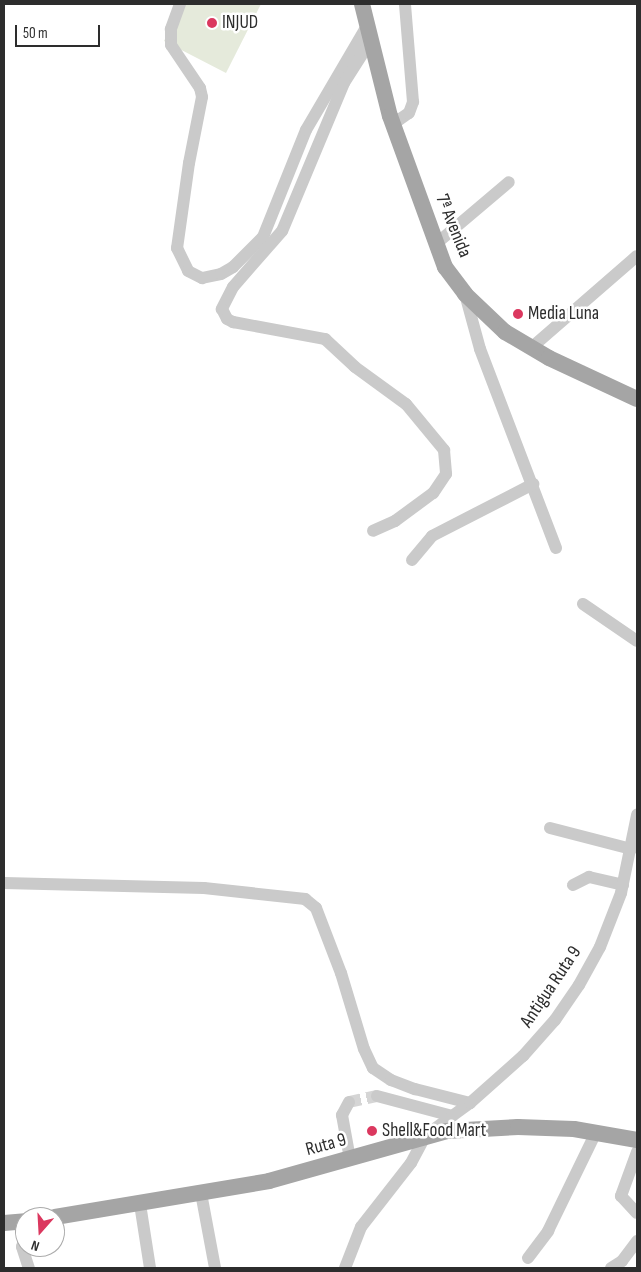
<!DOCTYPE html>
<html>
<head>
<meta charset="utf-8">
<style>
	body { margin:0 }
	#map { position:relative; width:641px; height:1272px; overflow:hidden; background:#fff; font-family:"Sofia Sans Condensed",sans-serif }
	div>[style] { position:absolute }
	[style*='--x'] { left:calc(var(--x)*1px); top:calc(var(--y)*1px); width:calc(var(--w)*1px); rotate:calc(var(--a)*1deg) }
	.green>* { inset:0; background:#e5eadb }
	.minor-tunnel>* { height:12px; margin-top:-6px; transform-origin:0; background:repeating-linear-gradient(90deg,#d5d5d5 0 12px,transparent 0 18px) }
	.minor>* { height:12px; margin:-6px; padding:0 6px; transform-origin:6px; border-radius:6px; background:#cacaca }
	.major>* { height:16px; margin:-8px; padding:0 8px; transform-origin:8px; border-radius:8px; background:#a5a5a5 }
	.dots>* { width:14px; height:14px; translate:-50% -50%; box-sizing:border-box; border:2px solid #fff; border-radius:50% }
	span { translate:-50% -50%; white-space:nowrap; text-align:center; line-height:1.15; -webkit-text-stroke:5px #fff; paint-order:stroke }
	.poi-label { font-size:19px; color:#2d2d2d }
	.left { translate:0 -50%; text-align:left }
	.street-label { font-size:19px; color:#2d2d2d }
	.frame { position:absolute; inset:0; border:5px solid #2d2d2d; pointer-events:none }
	.north { position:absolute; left:15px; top:1207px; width:50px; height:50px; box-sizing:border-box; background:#fff; border:1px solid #ababab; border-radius:50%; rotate:199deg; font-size:14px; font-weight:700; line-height:20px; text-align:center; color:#2d2d2d }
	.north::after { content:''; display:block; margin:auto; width:18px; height:22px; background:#db385f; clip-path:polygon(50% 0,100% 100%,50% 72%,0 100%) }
	.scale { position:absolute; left:15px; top:25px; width:85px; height:22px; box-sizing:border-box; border:2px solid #2d2d2d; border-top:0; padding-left:6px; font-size:15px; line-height:18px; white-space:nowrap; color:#2d2d2d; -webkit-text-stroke:4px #fff; paint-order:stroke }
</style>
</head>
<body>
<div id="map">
	<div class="green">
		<div style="clip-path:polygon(183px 4px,261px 4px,226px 73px,164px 41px)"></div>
	</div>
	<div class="minor-tunnel">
		<div style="--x:349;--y:1102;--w:29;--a:-12"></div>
	</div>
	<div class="minor">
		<div style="--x:180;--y:4;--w:27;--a:110"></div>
		<div style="--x:171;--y:29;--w:16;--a:90"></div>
		<div style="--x:171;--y:45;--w:52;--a:56"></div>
		<div style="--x:200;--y:88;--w:9;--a:77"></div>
		<div style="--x:202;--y:97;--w:67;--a:101.1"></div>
		<div style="--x:189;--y:163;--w:86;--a:98"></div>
		<div style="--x:177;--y:248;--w:25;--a:64"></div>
		<div style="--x:188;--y:271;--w:16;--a:27"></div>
		<div style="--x:202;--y:278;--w:19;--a:-12"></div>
		<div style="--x:221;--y:274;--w:14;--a:-30"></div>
		<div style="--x:233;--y:267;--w:42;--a:-45"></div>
		<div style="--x:263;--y:237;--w:115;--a:-68.1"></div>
		<div style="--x:306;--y:130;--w:121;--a:-59.6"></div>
		<div style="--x:370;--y:42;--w:49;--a:122.4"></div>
		<div style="--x:344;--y:83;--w:160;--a:112.7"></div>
		<div style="--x:282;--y:231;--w:74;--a:131.2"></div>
		<div style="--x:233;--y:287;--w:25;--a:117"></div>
		<div style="--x:222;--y:309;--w:11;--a:63"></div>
		<div style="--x:227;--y:319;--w:7;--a:27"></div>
		<div style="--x:233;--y:322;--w:94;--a:10.5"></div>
		<div style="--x:325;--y:339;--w:41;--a:43"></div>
		<div style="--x:355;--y:367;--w:63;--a:36"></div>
		<div style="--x:406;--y:404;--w:60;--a:50.4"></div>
		<div style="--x:444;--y:450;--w:24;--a:85"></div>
		<div style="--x:446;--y:474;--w:23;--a:124"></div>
		<div style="--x:433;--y:493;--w:47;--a:143.6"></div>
		<div style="--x:395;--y:521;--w:24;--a:156"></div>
		<div style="--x:393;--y:124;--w:19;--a:-35"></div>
		<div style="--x:409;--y:113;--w:12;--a:-70"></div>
		<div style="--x:413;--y:102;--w:98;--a:-94.7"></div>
		<div style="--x:437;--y:243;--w:94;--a:-40.3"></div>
		<div style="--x:465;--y:294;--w:57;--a:74.7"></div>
		<div style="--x:480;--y:349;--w:213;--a:69.1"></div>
		<div style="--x:531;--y:348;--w:140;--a:-41"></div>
		<div style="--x:412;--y:560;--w:31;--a:-50"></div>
		<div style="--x:432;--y:536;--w:114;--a:-27.2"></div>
		<div style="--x:583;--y:604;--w:65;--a:34.4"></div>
		<div style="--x:550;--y:828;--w:84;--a:14.5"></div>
		<div style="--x:4;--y:883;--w:200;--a:1.4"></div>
		<div style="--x:204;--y:888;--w:102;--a:6.2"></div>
		<div style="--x:305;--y:899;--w:14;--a:39"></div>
		<div style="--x:316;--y:908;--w:70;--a:69"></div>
		<div style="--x:341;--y:973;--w:79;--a:73.2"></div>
		<div style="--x:364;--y:1049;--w:21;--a:65"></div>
		<div style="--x:373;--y:1068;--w:22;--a:34"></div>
		<div style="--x:391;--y:1080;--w:26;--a:21"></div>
		<div style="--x:415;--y:1089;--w:57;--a:14.3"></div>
		<div style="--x:573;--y:885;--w:18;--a:-27"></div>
		<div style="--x:589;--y:877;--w:35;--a:13"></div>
		<div style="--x:377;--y:1096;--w:78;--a:14.9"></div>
		<div style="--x:349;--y:1102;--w:15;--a:118"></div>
		<div style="--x:342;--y:1115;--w:45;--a:79.7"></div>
		<div style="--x:637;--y:1152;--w:47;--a:110"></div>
		<div style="--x:621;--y:1196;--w:23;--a:47"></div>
		<div style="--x:201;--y:1193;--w:76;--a:79.4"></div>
		<div style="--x:140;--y:1204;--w:65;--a:81.1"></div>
		<div style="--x:25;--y:1237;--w:10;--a:107"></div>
		<div style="--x:22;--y:1247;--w:22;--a:72"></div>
		<div style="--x:528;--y:1258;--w:34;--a:-53"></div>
		<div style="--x:548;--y:1231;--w:110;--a:-64.1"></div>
		<div style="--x:345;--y:1268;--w:44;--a:-68.7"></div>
		<div style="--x:361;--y:1227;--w:81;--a:-52"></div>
		<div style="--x:411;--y:1163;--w:32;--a:-62"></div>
		<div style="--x:426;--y:1135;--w:54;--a:-36"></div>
		<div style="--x:470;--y:1103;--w:71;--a:-41.6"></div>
		<div style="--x:523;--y:1056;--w:48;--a:-48.4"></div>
		<div style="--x:555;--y:1020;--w:42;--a:-55.6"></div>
		<div style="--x:579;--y:985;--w:43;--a:-61.1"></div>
		<div style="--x:600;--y:947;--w:58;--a:-68.7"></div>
		<div style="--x:621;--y:893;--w:80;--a:-78.4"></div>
		<div style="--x:611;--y:1268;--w:13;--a:-32"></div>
		<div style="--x:622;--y:1261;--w:25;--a:-53"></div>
	</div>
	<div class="major">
		<div style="--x:362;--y:4;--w:115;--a:76"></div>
		<div style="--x:390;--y:116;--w:161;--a:70"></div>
		<div style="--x:445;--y:267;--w:34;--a:53"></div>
		<div style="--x:465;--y:294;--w:55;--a:43.5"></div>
		<div style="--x:505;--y:332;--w:51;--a:30.6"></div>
		<div style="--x:549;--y:358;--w:97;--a:25"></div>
		<div style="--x:55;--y:1217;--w:217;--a:-9.5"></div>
		<div style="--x:269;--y:1181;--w:185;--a:-15.7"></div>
		<div style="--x:447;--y:1131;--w:71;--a:-3.2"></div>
		<div style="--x:518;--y:1127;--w:56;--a:2"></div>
		<div style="--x:574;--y:1129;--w:64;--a:9.9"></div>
		<div style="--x:4;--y:1223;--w:21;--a:-5"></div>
	</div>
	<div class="dots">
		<div style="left:212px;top:23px;background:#db385f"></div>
		<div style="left:518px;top:314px;background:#db385f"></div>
		<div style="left:372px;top:1131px;background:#db385f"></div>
	</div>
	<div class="poi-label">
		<span class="left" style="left:222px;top:23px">INJUD</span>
		<span class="left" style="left:528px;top:314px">Media Luna</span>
		<span class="left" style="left:382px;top:1131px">Shell&amp;Food Mart</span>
	</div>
	<div class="street-label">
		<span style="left:453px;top:226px;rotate:68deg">7ª Avenida</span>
		<span style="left:551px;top:987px;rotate:-56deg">Antigua Ruta 9</span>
		<span style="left:326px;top:1145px;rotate:-15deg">Ruta 9</span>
	</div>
	<div class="frame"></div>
	<div class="north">N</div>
	<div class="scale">50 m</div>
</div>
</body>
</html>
